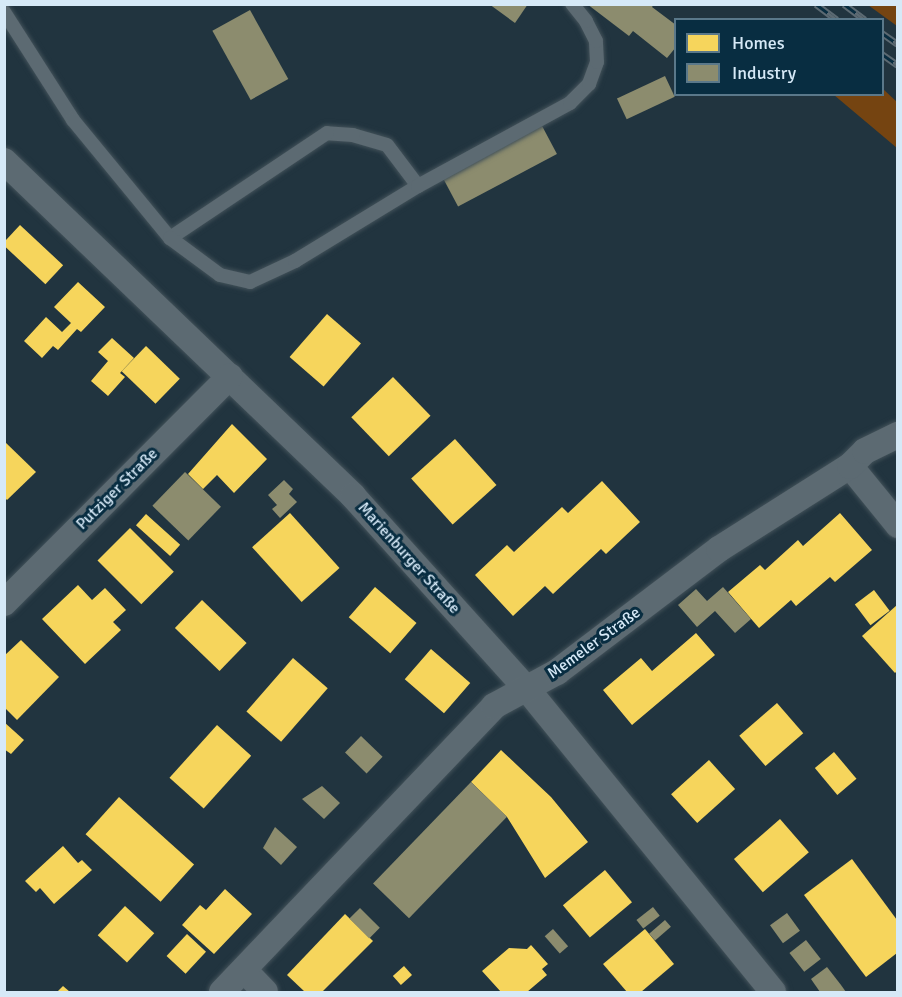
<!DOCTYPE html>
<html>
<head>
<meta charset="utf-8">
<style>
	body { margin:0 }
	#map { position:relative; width:902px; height:997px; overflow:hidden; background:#21343f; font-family:Signika,sans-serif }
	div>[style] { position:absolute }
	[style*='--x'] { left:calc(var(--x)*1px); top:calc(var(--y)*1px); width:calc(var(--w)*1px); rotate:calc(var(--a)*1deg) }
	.green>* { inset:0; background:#754411 }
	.homes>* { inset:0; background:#f6d55c; transform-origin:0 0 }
	.industry>* { inset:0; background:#8c8c6e; transform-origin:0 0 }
	.roads { filter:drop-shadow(0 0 2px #425159) drop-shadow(0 0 2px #425159) }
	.service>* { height:14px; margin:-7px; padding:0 7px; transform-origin:7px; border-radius:7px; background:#5c6a72 }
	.minor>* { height:26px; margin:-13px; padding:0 13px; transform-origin:13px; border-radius:13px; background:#5c6a72 }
	.rail>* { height:7px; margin-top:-3.5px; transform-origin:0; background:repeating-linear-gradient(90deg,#082d41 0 14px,#5c6a73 0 28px); box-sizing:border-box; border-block:2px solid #5c6a73 }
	span { translate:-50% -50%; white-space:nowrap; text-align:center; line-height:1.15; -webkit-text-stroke:6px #082d41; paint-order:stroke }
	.street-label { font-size:16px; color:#d6e9f7 }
	.frame { position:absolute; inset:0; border:6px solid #d6e9f7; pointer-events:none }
	.legend { position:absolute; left:674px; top:18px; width:210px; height:78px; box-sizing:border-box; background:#082d41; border:2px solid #5a788a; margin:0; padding:8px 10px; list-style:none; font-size:18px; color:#d6e9f7 }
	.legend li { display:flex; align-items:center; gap:12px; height:30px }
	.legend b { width:30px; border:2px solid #5a788a }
</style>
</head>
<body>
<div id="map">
	<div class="green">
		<div style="clip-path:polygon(868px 5px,897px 5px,897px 26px)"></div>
		<div style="clip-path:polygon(883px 89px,897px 102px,897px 148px,834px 95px,882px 94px)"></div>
	</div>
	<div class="homes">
		<div style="left:20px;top:225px;width:59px;height:26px;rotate:43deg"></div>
		<div style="clip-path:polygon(78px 282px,105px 307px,81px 332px,77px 329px,58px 350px,53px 346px,42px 358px,24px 341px,46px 317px,62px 332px,71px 323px,54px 307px)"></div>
		<div style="left:327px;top:314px;width:45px;height:57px;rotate:41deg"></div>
		<div style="clip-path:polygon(112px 338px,134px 358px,120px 373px,125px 377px,108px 396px,91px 381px,108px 361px,98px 352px)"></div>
		<div style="left:146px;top:346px;width:47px;height:35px;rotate:44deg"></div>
		<div style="left:393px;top:377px;width:54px;height:58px;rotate:46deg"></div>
		<div style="clip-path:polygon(232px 424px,267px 459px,234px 493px,217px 475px,203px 489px,188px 474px)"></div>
		<div style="left:455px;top:439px;width:62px;height:59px;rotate:48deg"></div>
		<div style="clip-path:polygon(4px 441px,36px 472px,7px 500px,4px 497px)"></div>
		<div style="clip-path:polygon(602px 481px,640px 522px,606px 554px,601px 549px,553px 594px,545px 586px,513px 616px,475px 575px,507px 545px,514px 552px,562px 507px,568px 513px)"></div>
		<div style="left:290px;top:513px;width:74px;height:51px;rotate:48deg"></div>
		<div style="clip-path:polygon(840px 513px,872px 550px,835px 582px,830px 577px,796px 606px,791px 600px,759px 628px,728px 592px,760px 565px,765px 570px,798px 540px,803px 546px)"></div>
		<div style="left:146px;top:514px;width:46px;height:15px;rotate:42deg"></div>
		<div style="left:130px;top:528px;width:62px;height:46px;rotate:45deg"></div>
		<div style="clip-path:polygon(78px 585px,92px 600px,105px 588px,126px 610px,113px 622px,121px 630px,85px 664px,42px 619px)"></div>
		<div style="left:375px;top:587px;width:55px;height:40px;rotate:41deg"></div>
		<div style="left:874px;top:590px;width:26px;height:24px;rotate:53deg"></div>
		<div style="left:202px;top:600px;width:62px;height:39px;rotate:44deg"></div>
		<div style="clip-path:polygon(897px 605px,897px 671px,895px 673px,862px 636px)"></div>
		<div style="clip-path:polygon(696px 633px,715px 655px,632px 725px,603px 690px,641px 658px,652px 671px)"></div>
		<div style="clip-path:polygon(21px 640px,59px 677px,17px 720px,4px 707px,4px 656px)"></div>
		<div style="left:431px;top:649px;width:52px;height:40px;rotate:41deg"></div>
		<div style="left:293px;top:658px;width:46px;height:71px;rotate:41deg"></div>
		<div style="left:777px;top:703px;width:40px;height:50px;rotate:49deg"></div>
		<div style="clip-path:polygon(4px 722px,24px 740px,11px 754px,4px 749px)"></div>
		<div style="left:217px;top:725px;width:46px;height:71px;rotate:42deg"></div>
		<div style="clip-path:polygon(501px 750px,551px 797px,588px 842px,545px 878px,507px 817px,471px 782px)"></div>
		<div style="left:834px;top:752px;width:35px;height:25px;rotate:50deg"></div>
		<div style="left:709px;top:760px;width:39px;height:51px;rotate:48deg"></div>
		<div style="left:119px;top:797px;width:101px;height:50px;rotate:42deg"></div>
		<div style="left:780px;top:819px;width:44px;height:61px;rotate:49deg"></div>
		<div style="clip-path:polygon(63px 846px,78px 863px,82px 860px,92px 870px,54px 904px,40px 888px,36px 892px,25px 881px)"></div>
		<div style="clip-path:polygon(852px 859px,897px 920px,897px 953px,866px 977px,804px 895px)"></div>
		<div style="left:605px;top:870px;width:42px;height:55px;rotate:50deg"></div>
		<div style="clip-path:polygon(225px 889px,252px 914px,214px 954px,182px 925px,200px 905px,206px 910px)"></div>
		<div style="left:125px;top:906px;width:40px;height:40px;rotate:43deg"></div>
		<div style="clip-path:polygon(345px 914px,373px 941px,322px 992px,305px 992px,287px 975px)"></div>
		<div style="clip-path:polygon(645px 929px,674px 964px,641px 992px,627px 992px,603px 964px)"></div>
		<div style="left:187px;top:934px;width:26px;height:30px;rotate:43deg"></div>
		<div style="clip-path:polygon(531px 945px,548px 964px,542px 969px,547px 975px,527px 992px,501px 992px,482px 971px,509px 948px,527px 949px)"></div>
		<div style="left:404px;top:966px;width:12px;height:15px;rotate:48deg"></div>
		<div style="clip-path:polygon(63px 986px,70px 992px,57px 992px)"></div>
	</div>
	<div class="industry">
		<div style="clip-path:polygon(489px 4px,528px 4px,515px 23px)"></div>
		<div style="clip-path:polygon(587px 4px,654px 4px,652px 7px,676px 25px,676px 47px,667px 58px,633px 31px,629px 36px)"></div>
		<div style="left:250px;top:10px;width:79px;height:43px;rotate:61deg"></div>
		<div style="left:665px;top:76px;width:23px;height:53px;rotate:65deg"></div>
		<div style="left:541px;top:124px;width:34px;height:112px;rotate:62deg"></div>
		<div style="left:185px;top:472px;width:50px;height:47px;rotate:44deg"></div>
		<div style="clip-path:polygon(284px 480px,293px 489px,289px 494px,297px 502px,280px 518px,272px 509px,277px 505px,268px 495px)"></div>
		<div style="clip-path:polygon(723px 587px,751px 619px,735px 633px,715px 611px,697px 627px,678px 605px,696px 589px,707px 601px)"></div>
		<div style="left:361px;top:736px;width:30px;height:23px;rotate:44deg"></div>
		<div style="left:471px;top:782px;width:50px;height:141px;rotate:44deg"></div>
		<div style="clip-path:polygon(322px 786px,340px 803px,324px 819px,302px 799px)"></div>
		<div style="clip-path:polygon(275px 827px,297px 847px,281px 865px,263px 848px)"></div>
		<div style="left:653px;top:907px;width:11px;height:21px;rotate:52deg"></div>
		<div style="left:360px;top:908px;width:28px;height:15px;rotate:45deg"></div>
		<div style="left:787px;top:913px;width:22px;height:21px;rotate:54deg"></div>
		<div style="left:665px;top:920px;width:9px;height:21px;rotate:49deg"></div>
		<div style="left:553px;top:929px;width:23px;height:11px;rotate:49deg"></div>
		<div style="left:806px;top:940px;width:24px;height:21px;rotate:52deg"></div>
		<div style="clip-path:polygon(827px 967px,841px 985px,846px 992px,820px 992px,811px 979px)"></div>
	</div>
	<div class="roads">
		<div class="service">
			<div style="--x:4;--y:12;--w:128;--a:57.4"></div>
			<div style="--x:73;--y:120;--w:153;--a:50.6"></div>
			<div style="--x:418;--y:186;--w:51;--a:-127.1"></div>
			<div style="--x:387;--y:145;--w:35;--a:-164"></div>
			<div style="--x:353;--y:135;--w:26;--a:-176"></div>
			<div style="--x:327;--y:133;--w:189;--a:146.2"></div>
			<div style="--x:170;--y:238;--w:62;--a:36.5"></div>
			<div style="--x:220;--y:275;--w:31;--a:13"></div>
			<div style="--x:250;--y:282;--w:50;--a:-25"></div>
			<div style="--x:295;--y:261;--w:144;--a:-31.4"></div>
			<div style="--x:418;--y:186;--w:173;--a:-28.6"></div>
			<div style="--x:570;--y:103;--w:27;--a:-45"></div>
			<div style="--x:589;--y:84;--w:23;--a:-70"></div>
			<div style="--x:597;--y:62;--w:21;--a:-93"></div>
			<div style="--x:596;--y:41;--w:22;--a:-117"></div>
			<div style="--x:586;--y:21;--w:22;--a:-129"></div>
		</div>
		<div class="minor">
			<div style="--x:4;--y:161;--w:484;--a:43.8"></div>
			<div style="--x:353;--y:496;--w:260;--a:48"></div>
			<div style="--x:527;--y:689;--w:390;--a:50.9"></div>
			<div style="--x:850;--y:466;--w:76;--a:50.9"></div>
			<div style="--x:4;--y:603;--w:320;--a:-45.1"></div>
			<div style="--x:244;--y:970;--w:30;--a:46"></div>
			<div style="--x:222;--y:992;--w:395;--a:-46.4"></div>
			<div style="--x:494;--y:706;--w:72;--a:-28.4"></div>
			<div style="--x:557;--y:672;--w:203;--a:-37.2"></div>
			<div style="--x:719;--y:549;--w:155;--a:-32.4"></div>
			<div style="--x:850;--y:466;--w:21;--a:-45"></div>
			<div style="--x:865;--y:451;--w:37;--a:-26"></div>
		</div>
	</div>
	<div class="rail">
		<div style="--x:816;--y:4;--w:26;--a:37"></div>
		<div style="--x:844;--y:4;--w:26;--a:37"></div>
		<div style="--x:882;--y:33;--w:19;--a:35"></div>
		<div style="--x:882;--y:54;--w:19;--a:35"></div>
	</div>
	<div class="street-label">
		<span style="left:117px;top:489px;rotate:-45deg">Putziger Straße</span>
		<span style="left:409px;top:558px;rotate:48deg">Marienburger Straße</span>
		<span style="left:594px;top:643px;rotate:-36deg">Memeler Straße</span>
	</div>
	<div class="frame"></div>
	<ul class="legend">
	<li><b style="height:16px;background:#f6d55c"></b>Homes</li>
	<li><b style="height:16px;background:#8c8c6e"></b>Industry</li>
	</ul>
</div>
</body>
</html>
